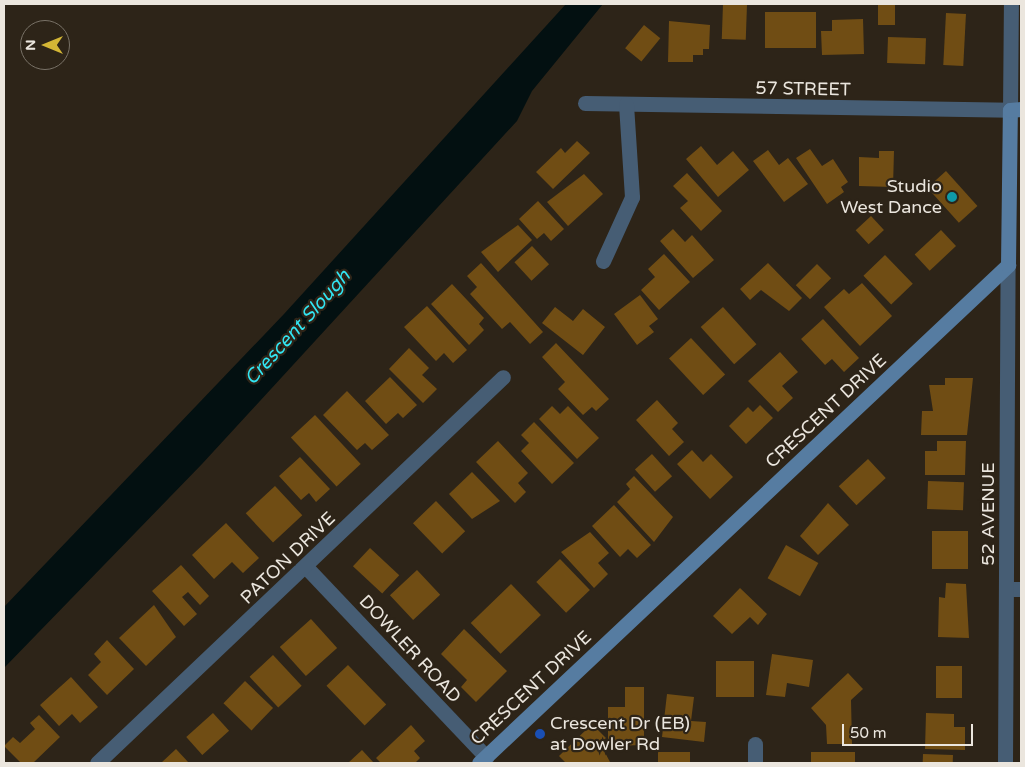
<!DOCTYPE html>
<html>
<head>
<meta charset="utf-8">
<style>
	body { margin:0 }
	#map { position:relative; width:1025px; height:767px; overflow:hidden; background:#2d2418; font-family:"Varela Round",sans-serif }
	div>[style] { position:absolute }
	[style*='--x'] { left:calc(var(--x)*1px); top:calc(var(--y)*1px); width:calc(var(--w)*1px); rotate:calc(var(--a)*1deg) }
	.water>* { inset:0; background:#031011 }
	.building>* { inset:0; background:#704d14; transform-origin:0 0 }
	.street>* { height:15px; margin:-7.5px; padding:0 7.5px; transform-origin:7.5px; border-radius:7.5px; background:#465d74 }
	.secondary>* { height:15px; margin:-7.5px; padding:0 7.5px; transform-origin:7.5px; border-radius:7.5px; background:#567ca1 }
	.dots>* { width:14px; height:14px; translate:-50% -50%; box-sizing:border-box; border:2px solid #2d2418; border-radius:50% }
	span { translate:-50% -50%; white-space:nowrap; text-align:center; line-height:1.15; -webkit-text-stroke:4.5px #2d2418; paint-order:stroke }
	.street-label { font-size:18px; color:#ebe6de }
	.poi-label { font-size:18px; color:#ebe6de }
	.right { translate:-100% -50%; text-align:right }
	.left { translate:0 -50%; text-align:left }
	.water-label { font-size:19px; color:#32e6f3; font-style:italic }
	.frame { position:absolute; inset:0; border:5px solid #ebe6de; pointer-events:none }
	.north { position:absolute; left:20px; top:20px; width:50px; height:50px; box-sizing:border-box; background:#2d2418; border:1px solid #797267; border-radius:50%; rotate:270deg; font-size:14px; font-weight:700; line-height:20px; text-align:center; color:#ebe6de }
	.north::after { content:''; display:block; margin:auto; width:18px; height:22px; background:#d4b635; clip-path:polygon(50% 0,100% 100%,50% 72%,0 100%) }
	.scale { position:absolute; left:842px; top:724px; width:131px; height:22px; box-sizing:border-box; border:2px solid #ebe6de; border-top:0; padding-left:6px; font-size:15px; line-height:18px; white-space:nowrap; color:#ebe6de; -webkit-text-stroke:4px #2d2418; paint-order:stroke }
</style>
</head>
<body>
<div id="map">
	<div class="water">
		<div style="clip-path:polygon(566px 4px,603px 4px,532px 91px,517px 121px,202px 464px,4px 668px,4px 607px,284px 314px)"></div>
	</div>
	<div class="building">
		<div style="left:723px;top:4px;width:24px;height:35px;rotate:2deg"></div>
		<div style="left:878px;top:4px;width:17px;height:21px"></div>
		<div style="left:765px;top:12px;width:51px;height:36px"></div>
		<div style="left:946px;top:13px;width:20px;height:52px;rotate:3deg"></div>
		<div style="clip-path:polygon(863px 19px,864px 54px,822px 55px,821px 31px,832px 31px,832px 20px)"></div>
		<div style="clip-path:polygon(669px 21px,710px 25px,709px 49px,703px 49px,703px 55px,693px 55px,693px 62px,668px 62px)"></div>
		<div style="left:644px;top:25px;width:21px;height:30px;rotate:39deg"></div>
		<div style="left:888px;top:37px;width:38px;height:26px;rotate:2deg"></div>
		<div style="clip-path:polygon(577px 141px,590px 153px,553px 189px,536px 172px,561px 148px,565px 153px)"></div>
		<div style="clip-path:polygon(701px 146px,717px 165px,733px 151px,749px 170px,718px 197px,686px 159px)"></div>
		<div style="clip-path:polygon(810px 149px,822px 166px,833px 159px,848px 182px,841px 187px,844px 192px,827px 204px,796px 158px)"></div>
		<div style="clip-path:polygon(768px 150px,779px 165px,788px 158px,808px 184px,784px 202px,753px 161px)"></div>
		<div style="clip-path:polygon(879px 151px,894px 151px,893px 187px,859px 186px,859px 157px,879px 158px)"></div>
		<div style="left:946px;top:171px;width:47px;height:25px;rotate:48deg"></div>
		<div style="clip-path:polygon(687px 173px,722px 211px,701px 231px,680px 208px,688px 201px,673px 186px)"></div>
		<div style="clip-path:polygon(584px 174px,603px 194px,568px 226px,547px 202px)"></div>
		<div style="clip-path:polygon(538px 201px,564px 229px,551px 241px,544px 233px,537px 239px,519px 219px)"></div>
		<div style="left:871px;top:216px;width:19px;height:21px;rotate:47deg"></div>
		<div style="clip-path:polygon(518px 225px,532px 240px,498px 272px,481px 252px)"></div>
		<div style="clip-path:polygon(673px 229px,685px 242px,692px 235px,714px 260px,693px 278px,660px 241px)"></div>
		<div style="left:941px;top:230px;width:22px;height:36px;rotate:47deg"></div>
		<div style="left:532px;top:246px;width:25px;height:24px;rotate:47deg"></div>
		<div style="clip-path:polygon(664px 254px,690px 282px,659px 310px,641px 290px,655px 277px,648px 269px)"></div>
		<div style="left:885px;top:255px;width:40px;height:30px;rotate:46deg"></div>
		<div style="clip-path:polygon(481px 263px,543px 332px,530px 344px,510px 322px,502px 329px,470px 294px,477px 287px,467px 276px)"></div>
		<div style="clip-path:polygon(768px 263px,802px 298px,789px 311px,761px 290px,750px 300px,740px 289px)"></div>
		<div style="left:817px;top:264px;width:20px;height:30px;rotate:45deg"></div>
		<div style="clip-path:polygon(862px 283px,892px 316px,860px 346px,824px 307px,844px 289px,849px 294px)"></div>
		<div style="clip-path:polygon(452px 284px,484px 318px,479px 324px,484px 330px,469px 345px,431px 304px)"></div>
		<div style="clip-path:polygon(640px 295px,658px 319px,649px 326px,654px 332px,637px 345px,614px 314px)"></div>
		<div style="clip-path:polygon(427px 306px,467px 350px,453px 363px,444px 353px,436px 361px,404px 327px)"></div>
		<div style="clip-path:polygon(555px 307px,573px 321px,583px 309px,605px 327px,583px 355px,542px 323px)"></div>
		<div style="left:723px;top:307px;width:50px;height:30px;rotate:48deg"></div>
		<div style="clip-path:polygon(823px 319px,859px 358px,844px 372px,832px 359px,825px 365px,801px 339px)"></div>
		<div style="left:691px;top:338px;width:50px;height:30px;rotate:47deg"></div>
		<div style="clip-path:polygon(556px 343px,609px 399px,596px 411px,592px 407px,583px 415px,558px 389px,565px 382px,542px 357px)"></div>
		<div style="clip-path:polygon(409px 348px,429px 368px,422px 375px,437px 389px,423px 403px,389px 369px)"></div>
		<div style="clip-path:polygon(780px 352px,798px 372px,782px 386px,793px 398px,778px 412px,748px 381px)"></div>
		<div style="clip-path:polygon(390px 377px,417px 405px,403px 418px,398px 413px,386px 424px,365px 401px)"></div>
		<div style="clip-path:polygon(945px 378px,973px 378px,967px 435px,921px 435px,922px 411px,933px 411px,929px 385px,945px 385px)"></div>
		<div style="clip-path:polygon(347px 391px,389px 435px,372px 450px,365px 443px,357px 450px,323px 415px)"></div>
		<div style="clip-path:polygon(657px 400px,678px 423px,672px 429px,684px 442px,669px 456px,636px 420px)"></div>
		<div style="clip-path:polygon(760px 405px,773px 418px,746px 444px,729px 426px,748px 407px,753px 412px)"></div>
		<div style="clip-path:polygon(552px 406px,560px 414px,568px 406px,599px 438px,577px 459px,539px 419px)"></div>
		<div style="left:315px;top:415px;width:67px;height:33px;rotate:47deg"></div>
		<div style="clip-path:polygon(534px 422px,574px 463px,552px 484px,521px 451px,529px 443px,521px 435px)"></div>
		<div style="clip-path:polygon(498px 441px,528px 473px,518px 483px,526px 492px,515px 503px,476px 462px)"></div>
		<div style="clip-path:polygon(937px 441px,966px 441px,965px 475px,925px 475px,925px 451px,937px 451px)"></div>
		<div style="clip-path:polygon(692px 450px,703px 462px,711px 454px,733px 477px,710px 499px,677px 464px)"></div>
		<div style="left:652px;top:454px;width:30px;height:23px;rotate:48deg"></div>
		<div style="clip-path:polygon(300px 457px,330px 489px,316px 502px,309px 493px,301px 500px,279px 476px)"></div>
		<div style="left:868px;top:459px;width:26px;height:40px;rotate:47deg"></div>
		<div style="clip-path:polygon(472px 472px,500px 501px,472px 519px,449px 494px)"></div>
		<div style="clip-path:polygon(634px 476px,673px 517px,654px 542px,617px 502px,630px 489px,626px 484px)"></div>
		<div style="left:928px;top:481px;width:36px;height:28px;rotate:2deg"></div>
		<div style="left:275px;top:486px;width:40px;height:40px;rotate:47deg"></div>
		<div style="left:436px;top:501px;width:42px;height:32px;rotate:46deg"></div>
		<div style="clip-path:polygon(828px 503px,849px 525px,818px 555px,800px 536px)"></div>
		<div style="clip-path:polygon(614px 505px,651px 545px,637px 558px,628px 549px,620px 557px,592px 526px)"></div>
		<div style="clip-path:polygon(226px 523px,259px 558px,243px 573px,232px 562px,214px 579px,192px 555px)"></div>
		<div style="left:932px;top:531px;width:36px;height:38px"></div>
		<div style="clip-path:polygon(590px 532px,609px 553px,598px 563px,608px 574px,594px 588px,561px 552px)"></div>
		<div style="left:786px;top:545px;width:37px;height:38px;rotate:29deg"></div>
		<div style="left:370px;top:548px;width:40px;height:25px;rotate:43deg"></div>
		<div style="left:560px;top:559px;width:43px;height:33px;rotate:46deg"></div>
		<div style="clip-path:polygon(181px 565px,209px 596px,200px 605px,188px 592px,182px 597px,197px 614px,184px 626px,152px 591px)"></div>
		<div style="left:417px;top:570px;width:34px;height:37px;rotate:47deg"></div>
		<div style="clip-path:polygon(946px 583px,966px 584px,969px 638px,938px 637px,939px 597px,945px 598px)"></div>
		<div style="left:511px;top:584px;width:43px;height:56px;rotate:46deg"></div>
		<div style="clip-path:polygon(740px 588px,767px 614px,758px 625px,750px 617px,732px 634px,713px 616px)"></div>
		<div style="clip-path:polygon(154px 605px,176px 637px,146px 666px,119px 638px)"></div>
		<div style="left:311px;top:619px;width:39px;height:42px;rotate:48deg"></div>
		<div style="clip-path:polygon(464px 629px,507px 671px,476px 702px,461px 687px,467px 680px,441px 654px)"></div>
		<div style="clip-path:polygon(107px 640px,134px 669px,107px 695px,88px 675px,101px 662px,94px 654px)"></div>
		<div style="clip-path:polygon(772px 654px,813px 660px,809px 687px,787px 683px,785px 697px,766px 695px)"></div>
		<div style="left:273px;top:655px;width:42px;height:32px;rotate:47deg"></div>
		<div style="left:716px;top:661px;width:38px;height:36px"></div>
		<div style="left:348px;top:665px;width:55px;height:30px;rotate:46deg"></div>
		<div style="left:936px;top:666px;width:26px;height:32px"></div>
		<div style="clip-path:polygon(848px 673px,863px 689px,851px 700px,852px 744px,827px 744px,826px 725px,811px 708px)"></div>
		<div style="clip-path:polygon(71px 677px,98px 707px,80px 723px,72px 714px,59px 726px,40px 705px)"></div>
		<div style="left:245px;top:681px;width:39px;height:31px;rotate:44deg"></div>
		<div style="clip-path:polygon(625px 687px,644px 687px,644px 745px,608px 746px,608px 707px,625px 707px)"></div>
		<div style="clip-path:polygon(667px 694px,694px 697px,691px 721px,706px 722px,704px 742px,662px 737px)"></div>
		<div style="left:213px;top:713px;width:24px;height:36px;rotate:48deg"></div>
		<div style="clip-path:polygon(926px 713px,954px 714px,954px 727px,965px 727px,965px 750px,925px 749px)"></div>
		<div style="clip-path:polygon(39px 715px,60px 737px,33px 763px,21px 763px,4px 746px,13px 737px,20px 743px,35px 729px,30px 723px)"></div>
		<div style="clip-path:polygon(592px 724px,606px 738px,600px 743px,610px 762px,566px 763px,559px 756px)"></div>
		<div style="clip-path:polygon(411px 725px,425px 741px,414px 751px,420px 758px,415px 763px,381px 763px,376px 758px)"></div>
		<div style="clip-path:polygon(176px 749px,189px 763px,161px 763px)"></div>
		<div style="clip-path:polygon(362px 750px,374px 763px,348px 763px)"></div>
		<div style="left:658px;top:752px;width:32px;height:11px"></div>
		<div style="left:811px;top:752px;width:44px;height:11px"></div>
		<div style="left:923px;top:754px;width:30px;height:9px;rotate:2deg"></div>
	</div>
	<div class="street">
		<div style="--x:585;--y:103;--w:425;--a:0.9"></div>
		<div style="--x:1010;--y:110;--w:106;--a:-89.5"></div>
		<div style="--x:603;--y:261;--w:70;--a:-65.6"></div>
		<div style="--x:632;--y:197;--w:93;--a:-93.7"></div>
		<div style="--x:306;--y:567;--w:262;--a:46.5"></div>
		<div style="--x:1006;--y:589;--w:15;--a:0"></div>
		<div style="--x:97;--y:763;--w:560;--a:-43.55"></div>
		<div style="--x:755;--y:763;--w:19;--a:-90"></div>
		<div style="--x:1005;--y:763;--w:498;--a:-89.7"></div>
	</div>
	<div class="secondary">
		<div style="--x:479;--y:763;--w:727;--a:-43.27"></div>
		<div style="--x:1008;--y:265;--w:155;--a:-89.3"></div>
		<div style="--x:1010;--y:110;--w:11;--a:-5"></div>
	</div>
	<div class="dots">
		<div style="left:952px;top:197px;background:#0f9aa8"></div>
		<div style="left:540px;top:734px;background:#1a4fb4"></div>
	</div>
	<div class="street-label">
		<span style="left:803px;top:89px;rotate:1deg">57 STREET</span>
		<span style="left:826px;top:411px;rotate:-43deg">CRESCENT DRIVE</span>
		<span style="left:988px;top:514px;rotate:-90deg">52 AVENUE</span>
		<span style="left:288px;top:558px;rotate:-44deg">PATON DRIVE</span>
		<span style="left:410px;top:649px;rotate:47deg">DOWLER ROAD</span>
		<span style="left:531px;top:688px;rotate:-43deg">CRESCENT DRIVE</span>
	</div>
	<div class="poi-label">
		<span class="right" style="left:942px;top:197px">Studio<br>West Dance</span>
		<span class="left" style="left:550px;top:734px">Crescent Dr (EB)<br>at Dowler Rd</span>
	</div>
	<div class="water-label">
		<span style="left:298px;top:328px;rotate:-48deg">Crescent Slough</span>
	</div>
	<div class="frame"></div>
	<div class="north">N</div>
	<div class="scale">50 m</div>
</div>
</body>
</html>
